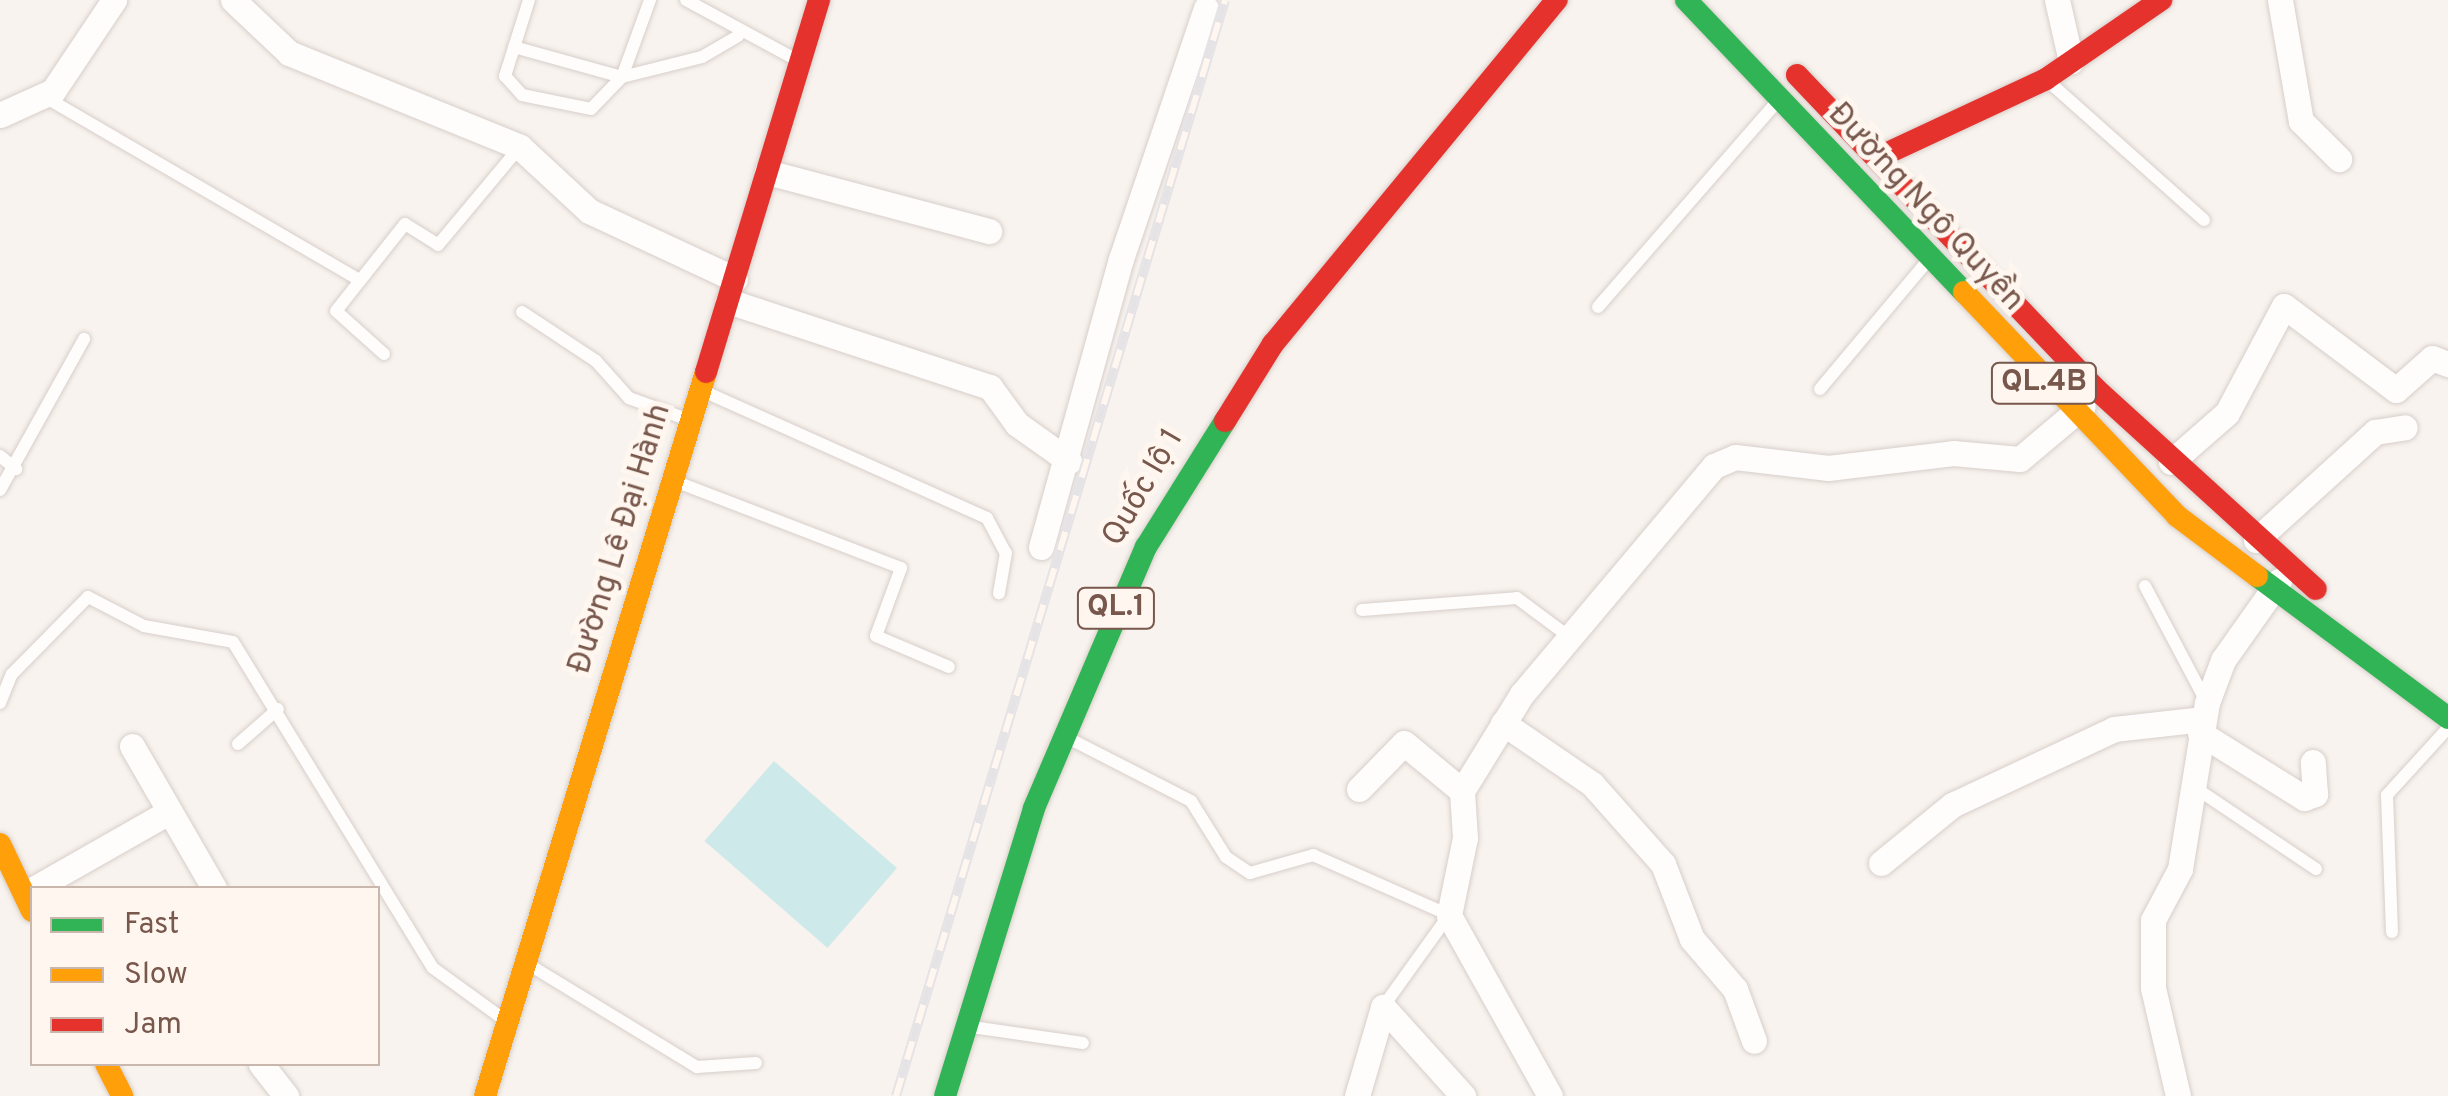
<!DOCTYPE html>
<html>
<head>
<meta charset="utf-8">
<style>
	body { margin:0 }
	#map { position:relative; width:2448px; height:1096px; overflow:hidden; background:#f8f3ee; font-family:Overpass,sans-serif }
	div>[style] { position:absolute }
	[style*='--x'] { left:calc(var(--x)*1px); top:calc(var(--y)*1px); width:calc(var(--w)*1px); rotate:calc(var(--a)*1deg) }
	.water>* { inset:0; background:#cee9e9; transform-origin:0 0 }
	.roads { filter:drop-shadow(0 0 2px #d7ceca) drop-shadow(0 0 2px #d7ceca) }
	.lane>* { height:12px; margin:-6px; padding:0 6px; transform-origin:6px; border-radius:6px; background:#fefdfc }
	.street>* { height:25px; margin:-12.5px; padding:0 12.5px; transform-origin:12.5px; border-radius:12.5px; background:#fefdfc }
	.fast>* { height:22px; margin:-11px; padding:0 11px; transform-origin:11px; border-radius:11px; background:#30b455 }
	.slow>* { height:22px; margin:-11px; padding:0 11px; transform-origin:11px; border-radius:11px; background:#ff9f0a }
	.jam>* { height:22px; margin:-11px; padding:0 11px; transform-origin:11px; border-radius:11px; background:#e5322d }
	.rail>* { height:10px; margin-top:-5px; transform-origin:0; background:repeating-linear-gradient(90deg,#fff7ef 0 19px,#e5e3e6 0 38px); box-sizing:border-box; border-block:2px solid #e5e3e6 }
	span { translate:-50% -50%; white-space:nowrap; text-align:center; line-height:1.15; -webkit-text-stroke:10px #fff7ef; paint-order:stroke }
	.shield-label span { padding:2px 8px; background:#fff7ef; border:2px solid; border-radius:8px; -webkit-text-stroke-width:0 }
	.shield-label { font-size:30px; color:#78574c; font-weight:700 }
	.street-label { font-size:32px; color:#78574c }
	.legend { position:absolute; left:30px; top:886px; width:350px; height:180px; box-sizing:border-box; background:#fff7ef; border:2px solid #c9b7ae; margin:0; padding:12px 18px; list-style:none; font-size:30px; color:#78574c }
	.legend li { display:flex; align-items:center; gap:20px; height:50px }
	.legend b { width:50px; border:2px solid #c9b7ae }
</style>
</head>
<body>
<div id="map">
	<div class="water">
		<div style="left:774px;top:761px;width:163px;height:106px;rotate:41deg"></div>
	</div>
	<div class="roads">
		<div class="lane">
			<div style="--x:529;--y:0;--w:80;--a:107.5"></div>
			<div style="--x:505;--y:76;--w:25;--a:48"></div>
			<div style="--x:522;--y:95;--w:70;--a:11.5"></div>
			<div style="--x:591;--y:109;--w:45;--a:-45.9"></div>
			<div style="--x:622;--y:77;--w:82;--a:-70"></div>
			<div style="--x:686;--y:0;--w:126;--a:28.4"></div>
			<div style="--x:514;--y:47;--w:112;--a:15.5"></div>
			<div style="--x:622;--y:77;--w:82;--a:-14"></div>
			<div style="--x:702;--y:57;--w:42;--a:-30.3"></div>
			<div style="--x:2048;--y:81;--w:209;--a:41.7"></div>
			<div style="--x:45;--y:97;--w:362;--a:30.2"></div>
			<div style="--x:1598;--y:307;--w:268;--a:-48.9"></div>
			<div style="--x:522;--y:312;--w:89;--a:33.5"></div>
			<div style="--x:596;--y:361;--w:50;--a:48.3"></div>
			<div style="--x:629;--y:398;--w:64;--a:20.1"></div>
			<div style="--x:384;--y:354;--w:64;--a:-138.1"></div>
			<div style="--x:336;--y:311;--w:111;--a:-51.6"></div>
			<div style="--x:405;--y:224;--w:39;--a:32"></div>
			<div style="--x:438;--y:245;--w:128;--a:-50.1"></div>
			<div style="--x:1820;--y:389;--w:162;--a:-50"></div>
			<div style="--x:703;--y:391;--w:311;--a:24.1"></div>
			<div style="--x:987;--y:518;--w:40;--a:62"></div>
			<div style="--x:1006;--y:553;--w:41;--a:99.9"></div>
			<div style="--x:0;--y:456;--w:21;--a:39"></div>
			<div style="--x:677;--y:482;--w:240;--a:21"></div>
			<div style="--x:901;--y:568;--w:72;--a:110.2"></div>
			<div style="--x:876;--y:636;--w:79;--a:23"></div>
			<div style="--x:0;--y:490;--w:173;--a:-60.9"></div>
			<div style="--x:2145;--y:586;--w:132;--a:62.1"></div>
			<div style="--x:1362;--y:610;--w:155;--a:-4.4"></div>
			<div style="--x:1517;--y:598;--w:64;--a:36.7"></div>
			<div style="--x:0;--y:703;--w:31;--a:-68"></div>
			<div style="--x:12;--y:674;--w:108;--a:-45.4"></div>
			<div style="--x:88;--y:597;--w:63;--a:27.4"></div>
			<div style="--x:144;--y:626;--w:90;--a:10.2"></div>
			<div style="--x:233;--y:642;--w:382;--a:58.5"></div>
			<div style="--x:433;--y:968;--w:90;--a:36"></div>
			<div style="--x:1072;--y:740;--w:134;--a:27.1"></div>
			<div style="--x:1191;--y:801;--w:66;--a:58"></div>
			<div style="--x:1226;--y:857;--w:29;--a:34"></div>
			<div style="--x:1250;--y:873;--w:66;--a:-15.9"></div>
			<div style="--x:1313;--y:855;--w:149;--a:23.8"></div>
			<div style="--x:1449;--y:915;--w:113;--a:125.7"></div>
			<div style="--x:238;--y:744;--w:53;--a:-41.2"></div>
			<div style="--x:2194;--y:787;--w:147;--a:33.9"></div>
			<div style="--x:2392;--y:932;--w:137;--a:-92.1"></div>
			<div style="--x:2387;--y:795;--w:91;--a:-47.7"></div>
			<div style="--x:528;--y:964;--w:198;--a:31.4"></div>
			<div style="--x:697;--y:1067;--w:59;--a:-3.9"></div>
			<div style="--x:972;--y:1027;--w:112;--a:8.2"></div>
		</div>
		<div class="street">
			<div style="--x:233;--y:0;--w:77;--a:43.4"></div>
			<div style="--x:289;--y:53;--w:249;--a:22.1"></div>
			<div style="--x:520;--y:147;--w:94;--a:42.8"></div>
			<div style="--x:589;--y:211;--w:161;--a:25"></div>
			<div style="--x:2057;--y:0;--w:63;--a:77.1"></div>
			<div style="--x:2280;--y:0;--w:123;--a:80.2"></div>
			<div style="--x:2301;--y:121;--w:54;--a:45"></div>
			<div style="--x:0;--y:115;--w:58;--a:-24.4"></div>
			<div style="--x:53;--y:91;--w:110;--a:-56.2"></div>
			<div style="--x:767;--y:172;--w:230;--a:14.9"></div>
			<div style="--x:728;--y:301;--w:276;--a:18.2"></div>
			<div style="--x:990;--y:387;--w:46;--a:53.9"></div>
			<div style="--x:1017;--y:424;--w:64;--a:35.4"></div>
			<div style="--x:2171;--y:462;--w:74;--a:-41.2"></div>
			<div style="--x:2227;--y:413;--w:121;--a:-62"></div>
			<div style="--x:2284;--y:306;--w:140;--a:36.9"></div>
			<div style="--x:2396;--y:390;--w:48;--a:-41.6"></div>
			<div style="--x:2432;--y:358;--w:17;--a:21"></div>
			<div style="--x:2256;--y:540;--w:161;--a:-42.2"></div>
			<div style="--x:2375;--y:432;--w:30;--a:-9"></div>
			<div style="--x:1041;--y:547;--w:299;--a:-74.5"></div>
			<div style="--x:1121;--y:259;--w:265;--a:-71.3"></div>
			<div style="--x:1503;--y:723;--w:108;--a:34.4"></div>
			<div style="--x:1592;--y:784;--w:107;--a:48.4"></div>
			<div style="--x:1663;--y:864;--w:80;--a:68.9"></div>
			<div style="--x:1692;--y:939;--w:66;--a:49.3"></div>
			<div style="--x:1735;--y:989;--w:55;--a:69.9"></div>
			<div style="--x:2200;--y:733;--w:123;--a:32"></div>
			<div style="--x:2304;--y:798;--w:12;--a:-20"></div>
			<div style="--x:2315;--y:794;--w:32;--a:-94"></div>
			<div style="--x:132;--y:746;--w:164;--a:60"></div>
			<div style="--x:1359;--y:789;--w:64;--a:-45.6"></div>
			<div style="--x:1404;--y:743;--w:75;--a:39.6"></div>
			<div style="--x:1881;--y:863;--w:92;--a:-39.2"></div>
			<div style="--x:1952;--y:805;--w:179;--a:-25.1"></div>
			<div style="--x:2114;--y:729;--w:90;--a:-6.4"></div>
			<div style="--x:35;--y:888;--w:154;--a:-29.6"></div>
			<div style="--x:1383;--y:1007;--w:120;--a:48"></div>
			<div style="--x:261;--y:1064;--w:41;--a:52"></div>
			<div style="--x:1357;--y:1096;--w:93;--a:-73.7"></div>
			<div style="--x:1550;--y:1096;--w:207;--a:-119.2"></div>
			<div style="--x:1449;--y:915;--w:79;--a:-78.3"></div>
			<div style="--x:1465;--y:838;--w:47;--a:-93.7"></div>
			<div style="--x:1462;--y:791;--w:114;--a:-58.3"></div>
			<div style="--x:1522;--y:694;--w:298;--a:-49.9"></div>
			<div style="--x:1714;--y:466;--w:23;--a:-23"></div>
			<div style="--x:1735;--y:457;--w:94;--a:6.7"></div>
			<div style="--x:1828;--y:468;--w:126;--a:-6.8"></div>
			<div style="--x:1953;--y:453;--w:67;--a:5.1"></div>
			<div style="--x:2020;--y:459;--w:82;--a:-40.1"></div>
			<div style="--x:2178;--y:1096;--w:111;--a:-103"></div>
			<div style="--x:2153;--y:988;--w:68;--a:-90"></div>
			<div style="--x:2153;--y:920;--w:58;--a:-62.1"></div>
			<div style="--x:2180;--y:869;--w:168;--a:-80.8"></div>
			<div style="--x:2207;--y:703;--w:46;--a:-69.6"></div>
			<div style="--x:2223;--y:660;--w:97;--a:-54.7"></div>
		</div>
		<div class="fast">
			<div style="--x:1686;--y:0;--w:403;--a:46.4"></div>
			<div style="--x:2257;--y:576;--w:238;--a:36.6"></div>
			<div style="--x:945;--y:1096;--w:301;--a:-72.8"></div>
			<div style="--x:1034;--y:808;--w:284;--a:-66.8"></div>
			<div style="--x:1146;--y:547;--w:149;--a:-57.9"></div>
		</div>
		<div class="slow">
			<div style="--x:1964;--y:292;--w:309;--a:46.4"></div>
			<div style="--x:2177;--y:516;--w:100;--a:36.9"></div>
			<div style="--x:0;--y:844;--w:74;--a:64.5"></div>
			<div style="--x:106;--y:1064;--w:36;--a:63"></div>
			<div style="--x:485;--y:1096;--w:757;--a:-73.03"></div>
		</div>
		<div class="jam">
			<div style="--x:1797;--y:75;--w:434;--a:46.4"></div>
			<div style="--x:2096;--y:389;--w:297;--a:42.3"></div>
			<div style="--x:1879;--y:157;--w:184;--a:-25"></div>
			<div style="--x:2046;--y:79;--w:140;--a:-34.5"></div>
			<div style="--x:706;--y:372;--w:389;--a:-73.1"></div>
			<div style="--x:1225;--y:421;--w:91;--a:-58.1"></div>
			<div style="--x:1273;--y:344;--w:446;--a:-50.5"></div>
		</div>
	</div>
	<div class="rail">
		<div style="--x:896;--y:1096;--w:1144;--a:-73.29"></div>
	</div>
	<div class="shield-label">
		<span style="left:2044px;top:383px">QL.4B</span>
		<span style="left:1116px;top:608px">QL.1</span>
	</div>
	<div class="street-label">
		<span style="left:1925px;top:208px;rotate:47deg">Đường Ngô Quyền</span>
		<span style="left:1144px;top:488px;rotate:-60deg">Quốc lộ 1</span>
		<span style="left:621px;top:539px;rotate:-73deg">Đường Lê Đại Hành</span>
	</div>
	<ul class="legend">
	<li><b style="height:12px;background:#30b455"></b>Fast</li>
	<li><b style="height:12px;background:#ff9f0a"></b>Slow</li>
	<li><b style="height:12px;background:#e5322d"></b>Jam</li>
	</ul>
</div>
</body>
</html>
